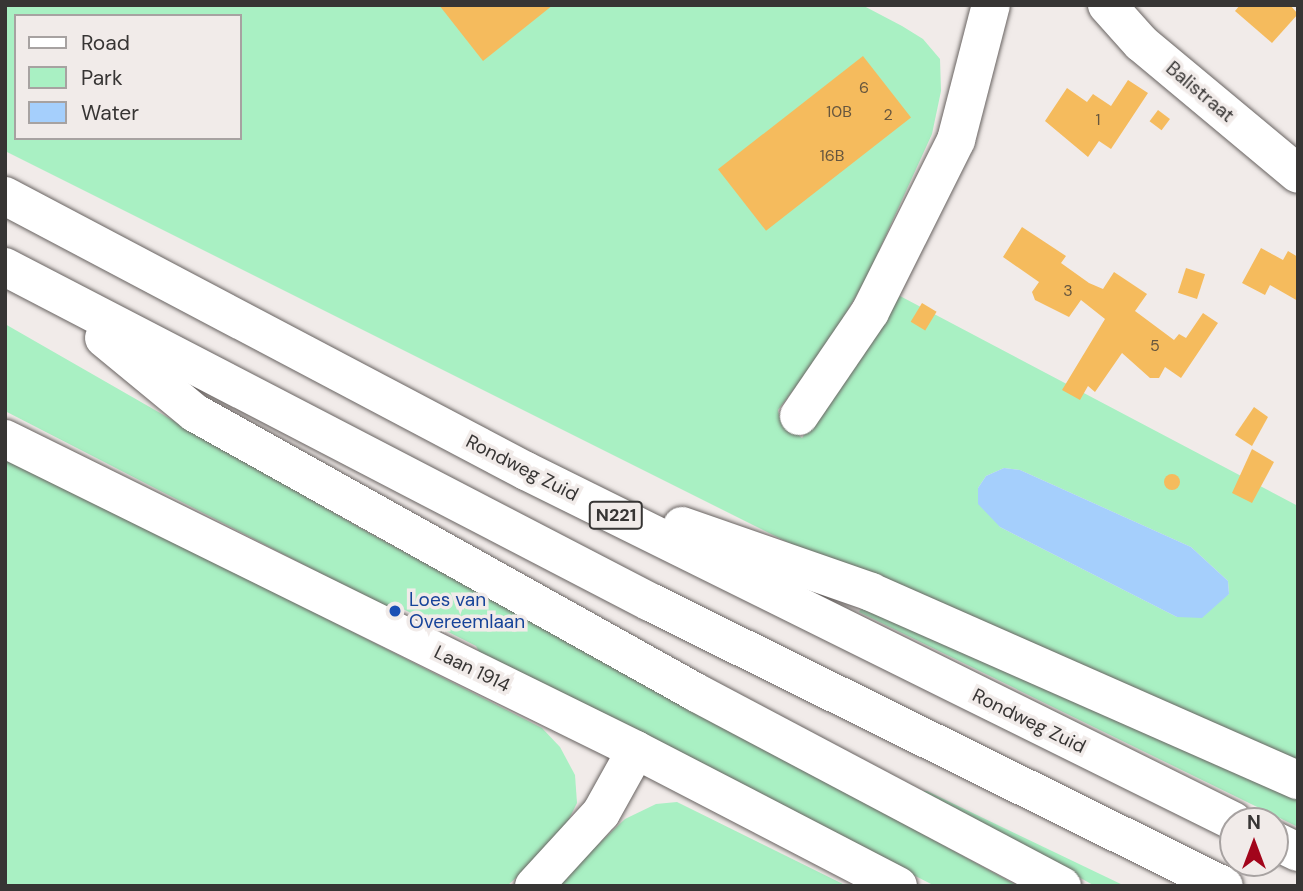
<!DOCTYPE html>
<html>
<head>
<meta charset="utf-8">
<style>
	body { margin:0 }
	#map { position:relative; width:1303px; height:891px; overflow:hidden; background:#f1ebe9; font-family:"DM Sans",sans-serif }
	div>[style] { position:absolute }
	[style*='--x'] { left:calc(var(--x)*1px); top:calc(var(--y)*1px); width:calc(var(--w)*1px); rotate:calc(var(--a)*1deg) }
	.green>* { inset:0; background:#a9f0c3 }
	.water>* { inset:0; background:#a5cffc }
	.building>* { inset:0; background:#f5bb5d; transform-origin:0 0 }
	.round { border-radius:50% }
	.roads { filter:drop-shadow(0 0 2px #686361) drop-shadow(0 0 2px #686361) }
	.street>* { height:38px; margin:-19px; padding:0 19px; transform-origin:19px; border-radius:19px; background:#fff }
	.primary>* { height:38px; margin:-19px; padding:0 19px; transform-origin:19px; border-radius:19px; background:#fff }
	.dots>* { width:19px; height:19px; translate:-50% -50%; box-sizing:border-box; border:4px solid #f1ebe9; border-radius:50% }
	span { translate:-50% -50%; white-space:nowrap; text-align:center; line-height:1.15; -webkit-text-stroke:7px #f1ebe9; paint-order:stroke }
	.number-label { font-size:16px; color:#66563e }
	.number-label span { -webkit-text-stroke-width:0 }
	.shield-label span { padding:2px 5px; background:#f1ebe9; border:2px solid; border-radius:5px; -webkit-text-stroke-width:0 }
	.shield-label { font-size:18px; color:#373534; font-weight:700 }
	.street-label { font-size:19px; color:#373534 }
	.transit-label { font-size:19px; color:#164399 }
	.left { translate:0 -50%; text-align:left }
	.frame { position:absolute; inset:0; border:7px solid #373534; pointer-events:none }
	.legend { position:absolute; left:14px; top:14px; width:228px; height:126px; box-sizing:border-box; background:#f1ebe9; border:2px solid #a7a2a1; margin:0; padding:9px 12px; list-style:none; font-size:21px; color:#373534 }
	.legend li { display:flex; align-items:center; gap:14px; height:35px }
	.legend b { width:35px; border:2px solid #a7a2a1 }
	.north { position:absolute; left:1219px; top:807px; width:70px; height:70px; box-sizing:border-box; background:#f1ebe9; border:2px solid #a7a2a1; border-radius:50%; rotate:0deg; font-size:19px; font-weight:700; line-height:28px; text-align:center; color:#373534 }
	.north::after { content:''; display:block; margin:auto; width:24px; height:32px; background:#a2051b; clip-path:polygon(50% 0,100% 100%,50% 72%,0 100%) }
</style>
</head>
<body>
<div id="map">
	<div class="green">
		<div style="clip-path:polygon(evenodd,5px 5px,862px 5px,902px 26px,923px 39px,940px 59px,941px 91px,932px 134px,866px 279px,826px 347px,778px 410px,780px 419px,802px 438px,900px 296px,1298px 506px,1298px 766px,797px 547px,5px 151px,5px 5px,16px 16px,240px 16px,240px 138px,16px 138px,16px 16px,5px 5px,1004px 468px,1020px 470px,1191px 547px,1228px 581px,1229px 594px,1177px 617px,1000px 527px,978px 488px,986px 476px,1004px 468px)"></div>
		<div style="clip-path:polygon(5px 324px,364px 530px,1018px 886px,935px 886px,481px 655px,476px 646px,397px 606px,386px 607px,5px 411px)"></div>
		<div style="clip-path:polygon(5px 456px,542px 728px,560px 747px,575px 775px,577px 803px,559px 839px,507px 886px,5px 886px)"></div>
		<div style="clip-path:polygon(864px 604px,1298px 795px,1298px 827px,859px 612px)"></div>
		<div style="clip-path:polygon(921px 791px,927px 791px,1125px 886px,1095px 886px)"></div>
		<div style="clip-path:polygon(677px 802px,847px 886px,554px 886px,625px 819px,656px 804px)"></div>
	</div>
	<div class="water">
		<div style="clip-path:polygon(1004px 468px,1020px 470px,1191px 547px,1228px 581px,1229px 594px,1202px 618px,1177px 617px,1000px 527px,978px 504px,978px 488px,986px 476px)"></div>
	</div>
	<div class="building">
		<div style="clip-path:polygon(439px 5px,553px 5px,483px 61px)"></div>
		<div style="clip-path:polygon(1240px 5px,1290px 5px,1298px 14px,1272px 43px,1235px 11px)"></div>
		<div style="left:863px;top:56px;width:78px;height:184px;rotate:52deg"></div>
		<div style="clip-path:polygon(1128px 80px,1148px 93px,1111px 149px,1099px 141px,1088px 157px,1045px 121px,1067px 88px,1087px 102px,1093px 94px,1111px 106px)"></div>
		<div style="left:1158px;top:110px;width:15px;height:14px;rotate:37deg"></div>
		<div style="clip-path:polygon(1022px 227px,1066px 256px,1061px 263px,1089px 283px,1103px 289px,1114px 272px,1147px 294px,1135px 311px,1174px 340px,1179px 334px,1186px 338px,1203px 313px,1218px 323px,1181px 378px,1165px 367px,1159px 378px,1150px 378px,1122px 353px,1095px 392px,1088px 386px,1080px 400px,1062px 390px,1105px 319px,1081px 300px,1069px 317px,1035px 300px,1032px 292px,1039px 282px,1003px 257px)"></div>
		<div style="clip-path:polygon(1261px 248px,1283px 260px,1288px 251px,1298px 257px,1298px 301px,1270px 285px,1265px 295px,1242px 283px)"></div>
		<div style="left:1186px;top:268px;width:20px;height:26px;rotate:18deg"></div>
		<div style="left:922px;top:303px;width:17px;height:22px;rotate:31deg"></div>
		<div style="clip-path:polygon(1254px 407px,1268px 417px,1252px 446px,1235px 435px)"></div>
		<div style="clip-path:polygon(1252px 449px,1274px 462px,1252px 503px,1232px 493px)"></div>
		<div class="round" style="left:1164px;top:474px;width:16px;height:16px"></div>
	</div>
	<div class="roads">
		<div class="street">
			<div style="--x:1107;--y:5;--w:51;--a:48.2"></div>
			<div style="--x:1141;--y:43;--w:204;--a:39.8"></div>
			<div style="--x:799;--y:416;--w:126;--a:-55.7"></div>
			<div style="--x:870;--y:312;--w:192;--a:-63.4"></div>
			<div style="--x:956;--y:140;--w:139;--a:-75.5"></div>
			<div style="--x:5;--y:439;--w:703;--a:26.24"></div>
			<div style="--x:636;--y:750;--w:295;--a:27.4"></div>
			<div style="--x:534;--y:886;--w:99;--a:-47.5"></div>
			<div style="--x:601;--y:813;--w:72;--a:-60.9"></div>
		</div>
		<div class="primary">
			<div style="--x:5;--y:196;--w:589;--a:27.83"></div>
			<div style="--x:526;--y:471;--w:789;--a:26.34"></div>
			<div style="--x:5;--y:267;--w:727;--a:27.45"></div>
			<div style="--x:650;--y:602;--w:640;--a:26.32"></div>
			<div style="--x:104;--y:338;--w:118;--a:39.5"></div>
			<div style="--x:195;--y:413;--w:575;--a:29.15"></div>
			<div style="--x:697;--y:693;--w:413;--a:27.9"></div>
			<div style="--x:682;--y:526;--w:200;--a:19.2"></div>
			<div style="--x:871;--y:592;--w:467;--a:23.8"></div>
			<div style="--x:1275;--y:841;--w:25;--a:26"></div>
		</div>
	</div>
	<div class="dots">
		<div style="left:395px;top:611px;background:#1a4fb4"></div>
	</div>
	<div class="number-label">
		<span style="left:864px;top:88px">6</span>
		<span style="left:839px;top:112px">10B</span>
		<span style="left:888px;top:115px">2</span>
		<span style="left:1098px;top:120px">1</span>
		<span style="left:832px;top:156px">16B</span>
		<span style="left:1068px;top:291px">3</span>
		<span style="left:1155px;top:346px">5</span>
	</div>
	<div class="shield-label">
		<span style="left:616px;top:515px">N221</span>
	</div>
	<div class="street-label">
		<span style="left:1200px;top:92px;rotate:40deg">Balistraat</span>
		<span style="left:522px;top:468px;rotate:27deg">Rondweg Zuid</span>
		<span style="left:472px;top:669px;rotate:26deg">Laan 1914</span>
		<span style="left:1029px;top:721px;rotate:26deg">Rondweg Zuid</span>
	</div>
	<div class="transit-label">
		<span class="left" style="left:409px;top:611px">Loes van<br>Overeemlaan</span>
	</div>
	<div class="frame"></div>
	<ul class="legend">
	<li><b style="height:9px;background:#fff"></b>Road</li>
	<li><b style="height:19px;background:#a9f0c3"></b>Park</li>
	<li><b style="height:19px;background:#a5cffc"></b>Water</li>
	</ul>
	<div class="north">N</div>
</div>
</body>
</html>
